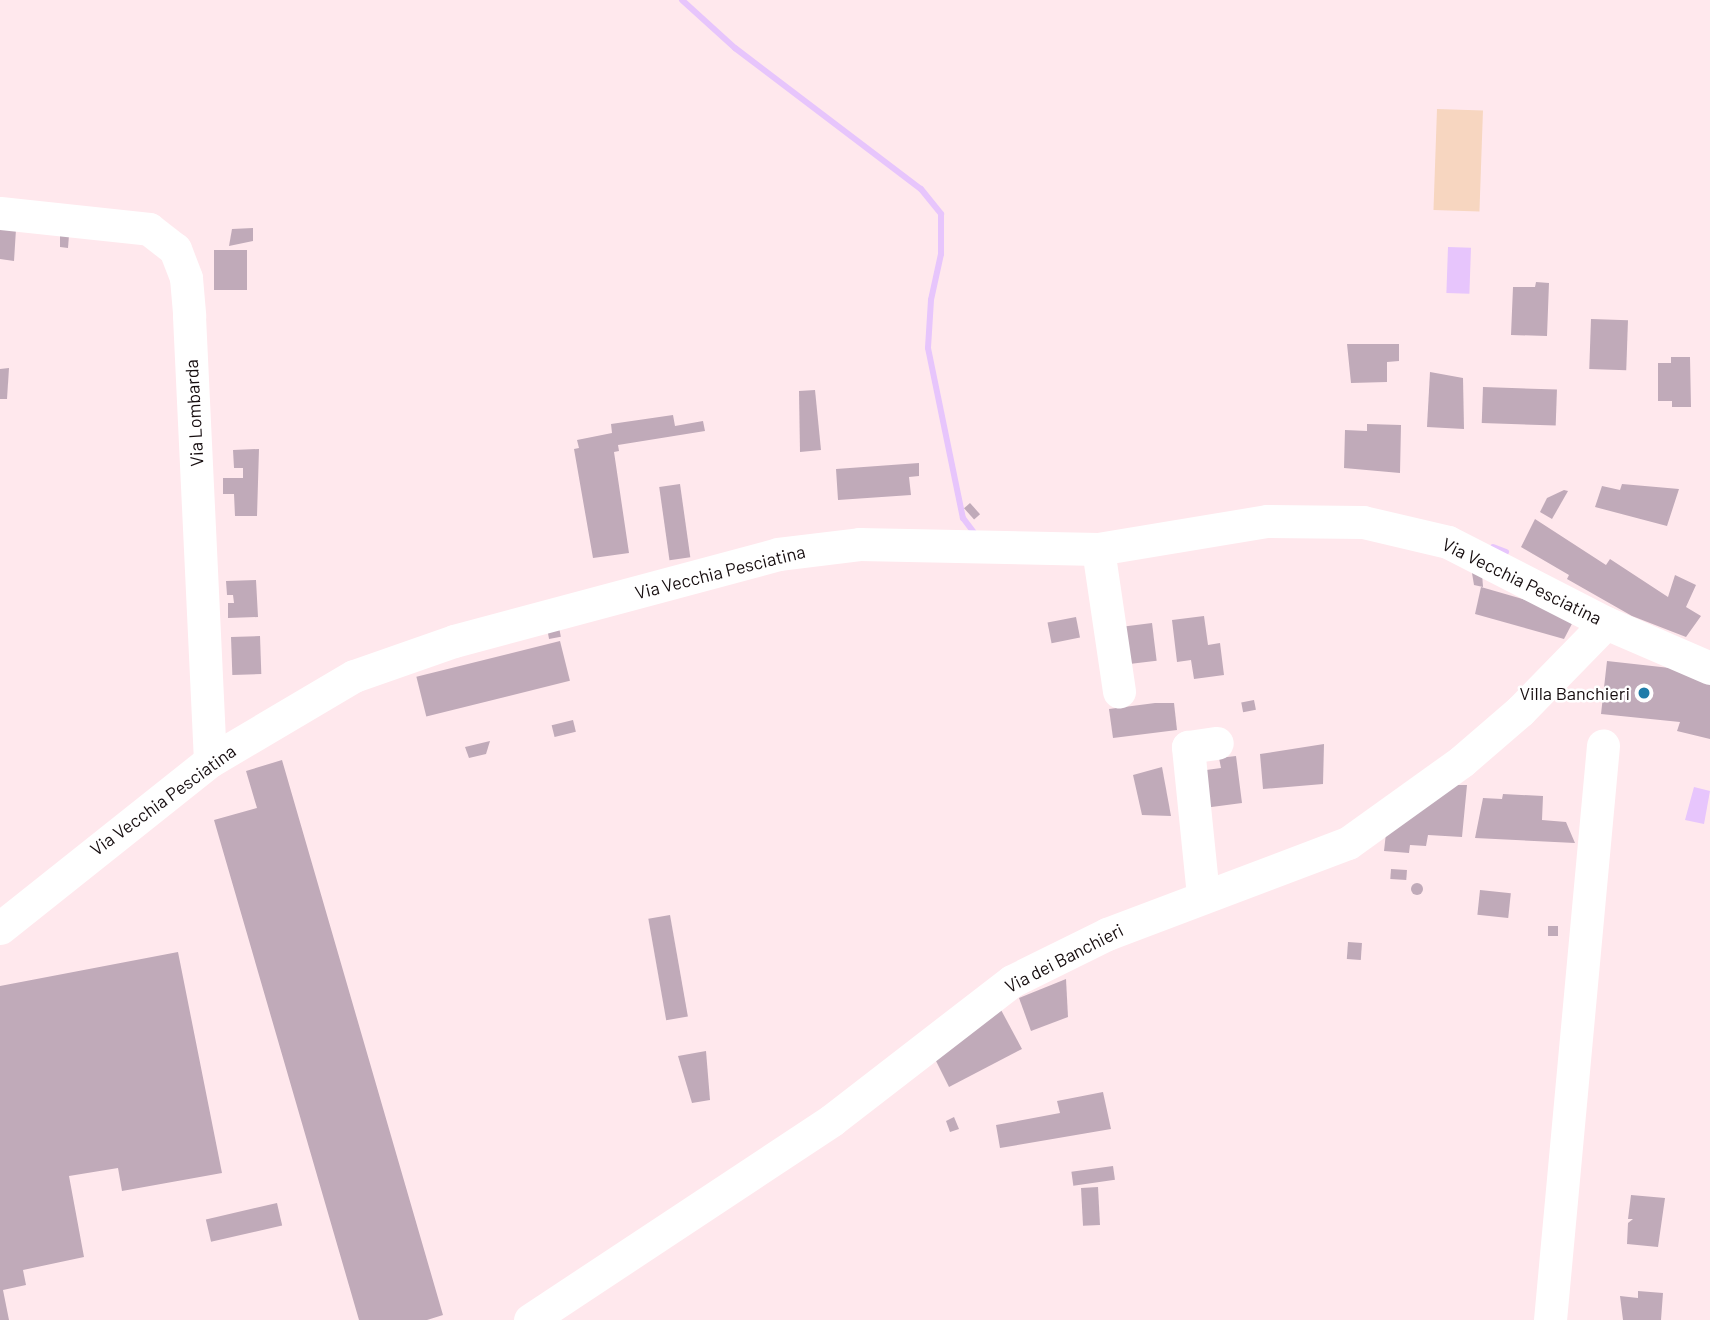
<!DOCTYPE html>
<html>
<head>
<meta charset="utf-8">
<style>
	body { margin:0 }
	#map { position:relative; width:1710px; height:1320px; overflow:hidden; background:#ffe8ed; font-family:Barlow,sans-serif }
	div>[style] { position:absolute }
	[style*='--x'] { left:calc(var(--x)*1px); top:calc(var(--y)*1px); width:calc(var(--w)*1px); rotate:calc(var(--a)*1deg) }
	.green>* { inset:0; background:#f7d6c0; transform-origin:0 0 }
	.water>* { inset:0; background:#e7c5fc; transform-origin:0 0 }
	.stream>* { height:6px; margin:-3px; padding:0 3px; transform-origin:3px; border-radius:3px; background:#e7c5fc }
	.building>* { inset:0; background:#c0aab9; transform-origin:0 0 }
	.round { border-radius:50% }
	.minor>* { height:33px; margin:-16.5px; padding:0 16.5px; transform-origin:16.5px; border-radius:16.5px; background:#fff }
	.dots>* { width:19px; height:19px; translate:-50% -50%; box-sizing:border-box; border:4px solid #fff; border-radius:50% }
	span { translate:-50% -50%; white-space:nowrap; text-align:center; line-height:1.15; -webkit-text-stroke:5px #fff; paint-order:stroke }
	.street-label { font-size:18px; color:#150c0e }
	.poi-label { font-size:18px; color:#150c0e }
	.right { translate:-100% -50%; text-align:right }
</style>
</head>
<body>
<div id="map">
	<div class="green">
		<div style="left:1437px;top:109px;width:46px;height:101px;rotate:2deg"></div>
	</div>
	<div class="water">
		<div style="left:1448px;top:247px;width:23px;height:46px;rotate:2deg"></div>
		<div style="clip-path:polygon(1694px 787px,1710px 791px,1704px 824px,1685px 820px)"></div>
	</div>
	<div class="stream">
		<div style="--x:682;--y:0;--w:72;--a:42.2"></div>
		<div style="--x:735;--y:48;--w:233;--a:37.2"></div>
		<div style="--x:921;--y:189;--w:32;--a:51"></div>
		<div style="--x:941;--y:214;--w:40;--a:90"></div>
		<div style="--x:941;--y:254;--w:47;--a:102.3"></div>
		<div style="--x:931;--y:300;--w:48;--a:93.6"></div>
		<div style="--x:928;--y:348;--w:174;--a:78.4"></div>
		<div style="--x:963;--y:518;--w:20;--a:53"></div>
		<div style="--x:1493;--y:547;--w:14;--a:21"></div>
	</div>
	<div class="building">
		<div style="clip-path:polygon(0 227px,16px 229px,14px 261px,0 259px)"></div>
		<div style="clip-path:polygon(253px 228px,253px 241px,229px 246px,232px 229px)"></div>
		<div style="clip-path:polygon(60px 235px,69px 235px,68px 248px,60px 247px)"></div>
		<div style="left:247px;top:250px;width:40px;height:33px;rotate:90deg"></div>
		<div style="clip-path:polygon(1536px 282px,1549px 283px,1547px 336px,1511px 335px,1513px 287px,1535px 287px)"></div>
		<div style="left:1591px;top:319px;width:37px;height:50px;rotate:2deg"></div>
		<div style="clip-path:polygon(1347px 344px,1399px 344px,1399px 361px,1387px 362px,1387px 382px,1351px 383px)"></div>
		<div style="clip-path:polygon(1671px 357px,1690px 357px,1691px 407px,1672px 407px,1672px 401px,1658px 401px,1658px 363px,1671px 363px)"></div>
		<div style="clip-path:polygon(9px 368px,7px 399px,0 399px,0 369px)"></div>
		<div style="clip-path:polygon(1430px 372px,1463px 378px,1464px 429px,1427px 427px)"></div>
		<div style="left:1483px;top:387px;width:74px;height:36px;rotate:2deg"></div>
		<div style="clip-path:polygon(815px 390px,821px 450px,800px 452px,799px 391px)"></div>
		<div style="clip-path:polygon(673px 415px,675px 426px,703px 421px,705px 431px,618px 445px,619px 451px,614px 452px,629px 553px,593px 558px,574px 449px,579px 448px,577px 440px,612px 433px,611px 424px)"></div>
		<div style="clip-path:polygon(1367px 424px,1401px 425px,1400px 473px,1344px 468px,1345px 430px,1367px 431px)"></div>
		<div style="clip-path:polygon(259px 449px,257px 516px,235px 516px,234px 494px,223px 494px,223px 478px,243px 478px,243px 468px,234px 468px,233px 450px)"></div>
		<div style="clip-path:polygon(919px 463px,919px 476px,909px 477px,911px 495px,838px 500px,836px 469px)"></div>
		<div style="left:680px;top:484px;width:74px;height:21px;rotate:82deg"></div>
		<div style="clip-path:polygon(1622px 484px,1679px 489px,1667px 526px,1595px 507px,1602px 486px,1620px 490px)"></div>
		<div style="clip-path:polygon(1564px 490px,1568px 491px,1552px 519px,1540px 512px,1547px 498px)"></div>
		<div style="left:970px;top:503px;width:15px;height:8px;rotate:48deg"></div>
		<div style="clip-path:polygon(1535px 519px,1606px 565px,1610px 559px,1668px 597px,1675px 575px,1696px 585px,1686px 607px,1701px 616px,1686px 637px,1632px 616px,1567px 579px,1569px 575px,1521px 547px)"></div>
		<div style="clip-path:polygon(1472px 573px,1482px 573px,1483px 587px,1474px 585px)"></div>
		<div style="clip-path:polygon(256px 580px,258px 617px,228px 618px,228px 603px,234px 603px,233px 595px,227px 595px,226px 581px)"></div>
		<div style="clip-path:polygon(1481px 587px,1547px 606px,1575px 618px,1564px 639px,1475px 614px)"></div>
		<div style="clip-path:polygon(1204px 616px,1208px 645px,1220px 643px,1224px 675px,1194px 679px,1191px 660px,1177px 662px,1172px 620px)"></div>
		<div style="left:1076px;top:617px;width:21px;height:29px;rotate:79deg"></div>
		<div style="left:558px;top:622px;width:15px;height:12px;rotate:79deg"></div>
		<div style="left:1152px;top:623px;width:38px;height:38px;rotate:83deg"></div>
		<div style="left:260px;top:636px;width:38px;height:29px;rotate:88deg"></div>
		<div style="left:560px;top:641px;width:41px;height:148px;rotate:76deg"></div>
		<div style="clip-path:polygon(1607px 661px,1688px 670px,1710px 682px,1710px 739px,1677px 731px,1680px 722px,1601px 714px)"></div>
		<div style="left:1254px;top:700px;width:10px;height:13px;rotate:79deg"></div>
		<div style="clip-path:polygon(1155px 703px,1174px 703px,1177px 730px,1113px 738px,1109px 709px)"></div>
		<div style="left:573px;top:720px;width:12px;height:22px;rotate:76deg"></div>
		<div style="clip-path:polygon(490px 741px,486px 754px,469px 758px,465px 747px)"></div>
		<div style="clip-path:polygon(1324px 744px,1323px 784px,1263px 789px,1260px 754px)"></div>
		<div style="clip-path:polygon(1236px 756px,1242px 803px,1204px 808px,1199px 771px,1221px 768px,1219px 758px)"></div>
		<div style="clip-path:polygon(282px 760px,443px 1315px,427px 1320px,359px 1320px,214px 820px,257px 808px,246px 771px)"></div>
		<div style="clip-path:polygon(1162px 767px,1171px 816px,1142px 815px,1133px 775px)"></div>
		<div style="clip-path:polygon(1447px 785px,1467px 785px,1462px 837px,1428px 835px,1426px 846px,1410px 845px,1409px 853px,1384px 851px,1386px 833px)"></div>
		<div style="clip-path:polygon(1503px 794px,1543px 796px,1542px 820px,1566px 822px,1575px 843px,1475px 838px,1483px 798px,1502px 799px)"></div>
		<div style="left:1391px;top:869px;width:16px;height:10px;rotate:4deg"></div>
		<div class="round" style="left:1411px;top:883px;width:12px;height:12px"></div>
		<div style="left:1480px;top:890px;width:31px;height:25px;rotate:6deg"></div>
		<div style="left:670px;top:915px;width:103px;height:22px;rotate:80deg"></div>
		<div style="left:1548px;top:926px;width:10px;height:10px"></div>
		<div style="left:1348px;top:942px;width:14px;height:17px;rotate:4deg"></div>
		<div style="clip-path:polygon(178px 952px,222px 1173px,122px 1191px,118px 1168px,69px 1176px,84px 1257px,23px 1270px,26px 1285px,3px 1290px,9px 1320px,0 1320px,0 986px)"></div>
		<div style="clip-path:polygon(1066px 979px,1068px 1017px,1031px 1031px,1019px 998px)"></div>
		<div style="clip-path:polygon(1000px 1008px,1022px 1049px,949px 1087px,931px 1051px)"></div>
		<div style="clip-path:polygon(706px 1051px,710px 1100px,692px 1103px,678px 1056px)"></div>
		<div style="clip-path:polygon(1103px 1092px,1111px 1129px,1000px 1148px,996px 1125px,1060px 1113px,1057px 1101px)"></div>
		<div style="clip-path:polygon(954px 1117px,959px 1129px,950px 1132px,946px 1121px)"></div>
		<div style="left:1113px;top:1166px;width:14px;height:42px;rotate:82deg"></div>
		<div style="left:1098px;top:1187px;width:38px;height:17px;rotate:87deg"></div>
		<div style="clip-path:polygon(1631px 1195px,1665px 1198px,1658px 1247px,1627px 1244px,1628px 1223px,1633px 1219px,1628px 1219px)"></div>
		<div style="left:277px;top:1203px;width:23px;height:73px;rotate:77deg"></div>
		<div style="clip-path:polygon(1638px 1291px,1663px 1293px,1661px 1320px,1623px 1320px,1620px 1296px,1638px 1298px)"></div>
	</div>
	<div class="minor">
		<div style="--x:0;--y:213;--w:150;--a:6.1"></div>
		<div style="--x:149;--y:229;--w:33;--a:38"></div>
		<div style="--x:175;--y:249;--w:31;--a:69"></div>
		<div style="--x:186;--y:278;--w:38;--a:85"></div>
		<div style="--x:189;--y:316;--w:445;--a:87.3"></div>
		<div style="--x:1098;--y:549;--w:144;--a:81.6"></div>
		<div style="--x:1203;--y:895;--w:149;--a:-95.8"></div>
		<div style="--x:1188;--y:747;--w:29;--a:-8"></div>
		<div style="--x:0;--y:928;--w:268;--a:-38.5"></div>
		<div style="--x:210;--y:761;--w:167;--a:-30.6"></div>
		<div style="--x:354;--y:676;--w:106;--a:-19.3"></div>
		<div style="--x:454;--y:641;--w:335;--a:-15"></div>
		<div style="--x:778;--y:554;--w:82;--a:-7"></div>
		<div style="--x:859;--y:544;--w:239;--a:1.2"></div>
		<div style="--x:1098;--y:549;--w:171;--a:-9.4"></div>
		<div style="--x:1267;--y:521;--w:96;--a:0.6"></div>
		<div style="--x:1363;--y:522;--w:87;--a:13.2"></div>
		<div style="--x:1448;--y:542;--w:178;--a:27.1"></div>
		<div style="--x:1606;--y:623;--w:113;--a:23.4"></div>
		<div style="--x:530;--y:1320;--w:362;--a:-33.5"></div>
		<div style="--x:832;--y:1120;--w:227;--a:-37.7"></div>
		<div style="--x:1012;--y:981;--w:106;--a:-26.3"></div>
		<div style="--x:1107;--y:934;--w:258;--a:-20.7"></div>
		<div style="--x:1348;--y:843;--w:140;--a:-35.7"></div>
		<div style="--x:1462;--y:761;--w:77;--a:-40.8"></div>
		<div style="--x:1520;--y:711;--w:123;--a:-45.7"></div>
		<div style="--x:1550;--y:1320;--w:577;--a:-84.73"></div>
	</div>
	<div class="dots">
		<div style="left:1644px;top:693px;background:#207ca9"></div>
	</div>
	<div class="street-label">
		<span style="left:194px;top:413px;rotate:-93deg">Via Lombarda</span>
		<span style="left:720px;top:572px;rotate:-14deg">Via Vecchia Pesciatina</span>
		<span style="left:1522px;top:581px;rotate:26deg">Via Vecchia Pesciatina</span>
		<span style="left:163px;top:800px;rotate:-36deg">Via Vecchia Pesciatina</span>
		<span style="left:1064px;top:958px;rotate:-27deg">Via dei Banchieri</span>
	</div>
	<div class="poi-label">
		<span class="right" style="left:1630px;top:693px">Villa Banchieri</span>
	</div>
</div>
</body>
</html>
